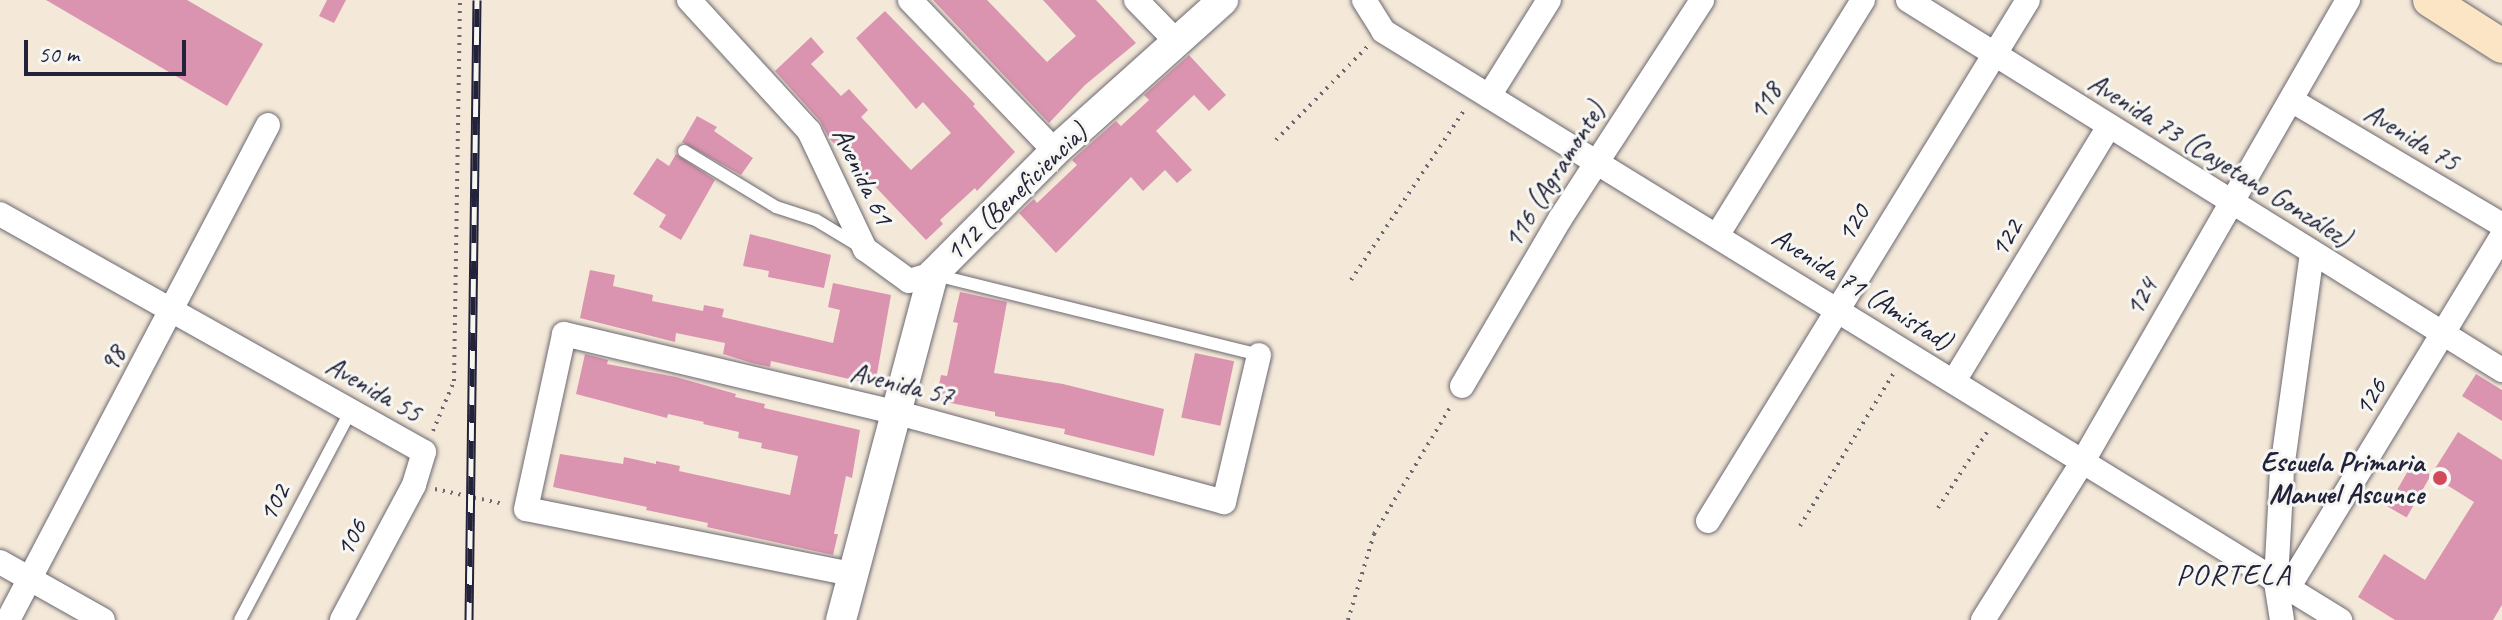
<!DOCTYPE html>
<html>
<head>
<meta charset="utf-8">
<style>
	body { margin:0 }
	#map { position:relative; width:2502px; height:620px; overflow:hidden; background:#f4e9d8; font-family:Caveat,sans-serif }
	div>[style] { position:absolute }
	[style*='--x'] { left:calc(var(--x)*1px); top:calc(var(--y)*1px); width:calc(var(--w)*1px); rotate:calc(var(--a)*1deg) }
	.building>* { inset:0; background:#db94b0; transform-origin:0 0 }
	.path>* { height:4px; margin-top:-2px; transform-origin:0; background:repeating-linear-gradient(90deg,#6c6872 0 2px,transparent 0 8px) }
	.roads { filter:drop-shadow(0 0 2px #6c6872) drop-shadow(0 0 2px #6c6872) }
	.service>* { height:12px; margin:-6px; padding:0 6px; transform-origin:6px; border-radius:6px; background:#fff }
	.minor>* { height:24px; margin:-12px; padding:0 12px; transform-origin:12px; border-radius:12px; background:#fff }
	.tertiary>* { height:30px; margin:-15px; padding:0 15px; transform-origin:15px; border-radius:15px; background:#fff }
	.secondary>* { height:34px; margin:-17px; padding:0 17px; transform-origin:17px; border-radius:17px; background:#fce5c4 }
	.rail>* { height:9px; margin-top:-4.5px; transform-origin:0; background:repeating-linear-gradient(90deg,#f6f6f2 0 18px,#22223b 0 36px); box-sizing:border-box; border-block:2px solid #22223b }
	.dots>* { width:22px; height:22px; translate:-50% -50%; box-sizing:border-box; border:4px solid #f6f6f2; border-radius:50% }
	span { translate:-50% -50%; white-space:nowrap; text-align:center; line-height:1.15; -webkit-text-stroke:6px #f6f6f2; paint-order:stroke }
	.street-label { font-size:28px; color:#22223b }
	.poi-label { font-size:28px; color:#22223b; font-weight:700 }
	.right { translate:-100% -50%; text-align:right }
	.neighbourhood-label { font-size:30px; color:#22223b; letter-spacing:2px }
	.scale { position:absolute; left:24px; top:40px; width:162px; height:36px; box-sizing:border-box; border:4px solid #22223b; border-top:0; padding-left:10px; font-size:24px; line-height:28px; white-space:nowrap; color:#22223b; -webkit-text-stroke:6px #f6f6f2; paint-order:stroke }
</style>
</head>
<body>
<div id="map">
	<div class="building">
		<div style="clip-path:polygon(46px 0,187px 0,263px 44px,227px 106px)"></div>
		<div style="clip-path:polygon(327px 0,346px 0,334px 23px,319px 16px)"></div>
		<div style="clip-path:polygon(933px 0,987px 0,1047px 62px,1076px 36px,1043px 0,1096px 0,1136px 43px,1085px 85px,1049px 123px)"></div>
		<div style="clip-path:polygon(885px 11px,975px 104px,973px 106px,1015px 152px,977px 191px,975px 188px,940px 220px,943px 224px,926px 240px,829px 138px,820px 121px,775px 71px,811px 37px,824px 52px,811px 64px,841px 96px,849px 89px,868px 110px,861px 117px,911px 170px,951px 133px,923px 102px,916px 109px,856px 38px)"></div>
		<div style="clip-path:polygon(1189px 55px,1226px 95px,1209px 111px,1194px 95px,1156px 131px,1192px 170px,1177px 183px,1165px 170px,1143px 191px,1131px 177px,1056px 253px,1019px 213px,1034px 199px,1037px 203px,1077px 165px,1072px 160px,1116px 121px,1121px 126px,1149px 100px,1144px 95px)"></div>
		<div style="clip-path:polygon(697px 116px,717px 127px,714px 131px,753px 158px,741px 175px,682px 142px)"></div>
		<div style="clip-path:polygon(676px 154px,715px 180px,681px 240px,659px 227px,666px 215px,633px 194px,657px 158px,669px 166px)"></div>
		<div style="clip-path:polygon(750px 234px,831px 255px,824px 288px,768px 277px,769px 271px,743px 266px)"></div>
		<div style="clip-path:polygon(590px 270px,615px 275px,613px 286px,653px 295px,652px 301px,703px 311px,704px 305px,724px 309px,722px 317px,833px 343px,840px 310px,828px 307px,833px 283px,891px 295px,875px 385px,771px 361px,770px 367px,752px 363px,723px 354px,725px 343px,676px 333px,675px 342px,580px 318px)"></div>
		<div style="clip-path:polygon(960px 292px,1007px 302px,994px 373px,1063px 384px,1164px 409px,1154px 456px,1064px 434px,1065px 429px,995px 416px,995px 412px,936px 400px,941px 375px,947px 376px,958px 323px,953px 322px)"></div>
		<div style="left:1195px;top:353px;width:40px;height:66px;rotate:12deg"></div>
		<div style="clip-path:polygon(585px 354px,608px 360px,607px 364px,676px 377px,736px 394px,735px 397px,765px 404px,764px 408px,860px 430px,852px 478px,846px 476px,834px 534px,838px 534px,833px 555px,707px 527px,708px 523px,646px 510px,647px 507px,553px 487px,560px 454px,623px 464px,624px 457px,656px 464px,656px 461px,680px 466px,679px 471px,790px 495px,798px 456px,761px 448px,762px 443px,738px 438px,739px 432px,703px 424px,704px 422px,668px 414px,667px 418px,576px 394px)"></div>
		<div style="clip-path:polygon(2476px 374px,2502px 390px,2502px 421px,2462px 396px)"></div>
		<div style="clip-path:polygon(2458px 432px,2502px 460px,2502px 605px,2493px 620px,2395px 620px,2358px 597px,2384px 554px,2425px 580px,2474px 502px,2431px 475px)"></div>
		<div style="left:2412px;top:464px;width:22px;height:49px;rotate:30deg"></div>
	</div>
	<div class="path">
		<div style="--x:1276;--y:140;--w:133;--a:-45.6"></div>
		<div style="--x:1351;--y:280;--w:206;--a:-56.3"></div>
		<div style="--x:433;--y:431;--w:54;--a:-67.2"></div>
		<div style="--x:454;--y:381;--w:381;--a:-89.1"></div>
		<div style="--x:435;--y:489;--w:71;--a:12.3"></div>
		<div style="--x:1938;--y:508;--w:94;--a:-57.2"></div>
		<div style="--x:1800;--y:526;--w:182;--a:-58.5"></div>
		<div style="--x:1348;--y:620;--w:90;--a:-73.2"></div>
		<div style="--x:1374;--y:534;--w:152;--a:-59"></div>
	</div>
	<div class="roads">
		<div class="service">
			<div style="--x:684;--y:151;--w:108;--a:31.3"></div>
			<div style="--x:776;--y:207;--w:42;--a:18"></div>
			<div style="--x:816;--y:220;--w:50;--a:31.2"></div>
			<div style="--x:936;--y:275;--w:333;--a:13.9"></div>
			<div style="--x:240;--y:620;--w:238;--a:-62.1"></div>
		</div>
		<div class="minor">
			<div style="--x:689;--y:0;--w:178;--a:47.5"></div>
			<div style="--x:809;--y:131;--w:131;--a:64.6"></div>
			<div style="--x:865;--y:249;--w:54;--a:36"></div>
			<div style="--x:909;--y:281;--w:25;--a:-16"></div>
			<div style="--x:910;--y:0;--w:209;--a:46.2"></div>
			<div style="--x:1136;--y:0;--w:59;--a:45.7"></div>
			<div style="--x:1364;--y:0;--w:36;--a:58"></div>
			<div style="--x:1383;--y:31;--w:1124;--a:31.61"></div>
			<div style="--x:1908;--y:0;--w:700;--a:31.92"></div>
			<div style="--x:1489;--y:96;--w:113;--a:-58"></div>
			<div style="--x:2291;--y:100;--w:245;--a:30.6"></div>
			<div style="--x:0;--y:214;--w:486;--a:29.3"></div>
			<div style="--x:424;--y:452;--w:34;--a:107"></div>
			<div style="--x:414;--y:485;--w:153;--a:118.1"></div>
			<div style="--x:1718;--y:234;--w:275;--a:-58.2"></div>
			<div style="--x:1954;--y:381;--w:298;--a:-58.7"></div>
			<div style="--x:1462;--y:386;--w:194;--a:-59.6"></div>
			<div style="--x:1560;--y:219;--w:261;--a:-57"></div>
			<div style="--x:1708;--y:521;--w:611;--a:-58.44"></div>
			<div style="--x:0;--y:562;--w:118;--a:29.4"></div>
			<div style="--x:851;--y:574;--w:331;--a:-168.7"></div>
			<div style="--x:526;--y:509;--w:179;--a:-77.7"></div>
			<div style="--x:564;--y:334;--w:340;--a:13.3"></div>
			<div style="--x:895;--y:412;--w:341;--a:15.3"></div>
			<div style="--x:1224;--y:502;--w:151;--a:-76.6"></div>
			<div style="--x:2288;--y:588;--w:412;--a:-58.7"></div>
			<div style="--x:8;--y:620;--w:559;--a:-62.29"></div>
			<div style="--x:1983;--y:620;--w:188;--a:-57.8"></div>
			<div style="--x:2083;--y:461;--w:532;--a:-60.11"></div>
			<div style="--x:2282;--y:620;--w:39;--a:-99"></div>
			<div style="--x:2276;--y:581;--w:112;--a:-86.9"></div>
			<div style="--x:2282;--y:469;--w:218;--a:-82.1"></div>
		</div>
		<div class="tertiary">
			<div style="--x:841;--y:620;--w:358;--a:-75.1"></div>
			<div style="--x:933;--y:274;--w:173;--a:-45.2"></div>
			<div style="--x:1055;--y:151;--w:226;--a:-41.9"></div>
		</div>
		<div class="secondary">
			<div style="--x:2430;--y:0;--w:85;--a:32.6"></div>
		</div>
	</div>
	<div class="rail">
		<div style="--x:469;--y:620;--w:620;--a:-89.26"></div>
	</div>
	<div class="dots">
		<div style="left:2440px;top:478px;background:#d1495b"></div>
	</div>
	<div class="street-label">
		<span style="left:1765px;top:101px;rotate:-58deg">118</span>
		<span style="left:2412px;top:137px;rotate:31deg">Avenida 75</span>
		<span style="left:2220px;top:160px;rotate:32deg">Avenida 73 (Cayetano González)</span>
		<span style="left:1554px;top:175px;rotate:-58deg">116 (Agramonte)</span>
		<span style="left:863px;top:176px;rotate:64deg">Avenida 61</span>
		<span style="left:1016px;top:192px;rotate:-44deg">112 (Beneficiencia)</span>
		<span style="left:1853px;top:223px;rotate:-58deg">120</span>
		<span style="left:2006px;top:238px;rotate:-59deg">122</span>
		<span style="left:1862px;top:289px;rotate:32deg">Avenida 71 (Amistad)</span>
		<span style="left:2141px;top:297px;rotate:-61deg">124</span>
		<span style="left:113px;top:359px;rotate:-62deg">98</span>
		<span style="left:902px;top:384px;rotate:14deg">Avenida 57</span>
		<span style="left:374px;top:389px;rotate:30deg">Avenida 55</span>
		<span style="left:2370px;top:397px;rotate:-59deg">126</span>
		<span style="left:274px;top:503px;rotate:-62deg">102</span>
		<span style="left:351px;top:538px;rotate:-62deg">106</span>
	</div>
	<div class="poi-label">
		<span class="right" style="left:2424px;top:478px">Escuela Primaria<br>Manuel Ascunce</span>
	</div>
	<div class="neighbourhood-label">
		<span style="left:2234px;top:574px">PORTELA</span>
	</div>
	<div class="scale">50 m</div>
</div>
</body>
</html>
